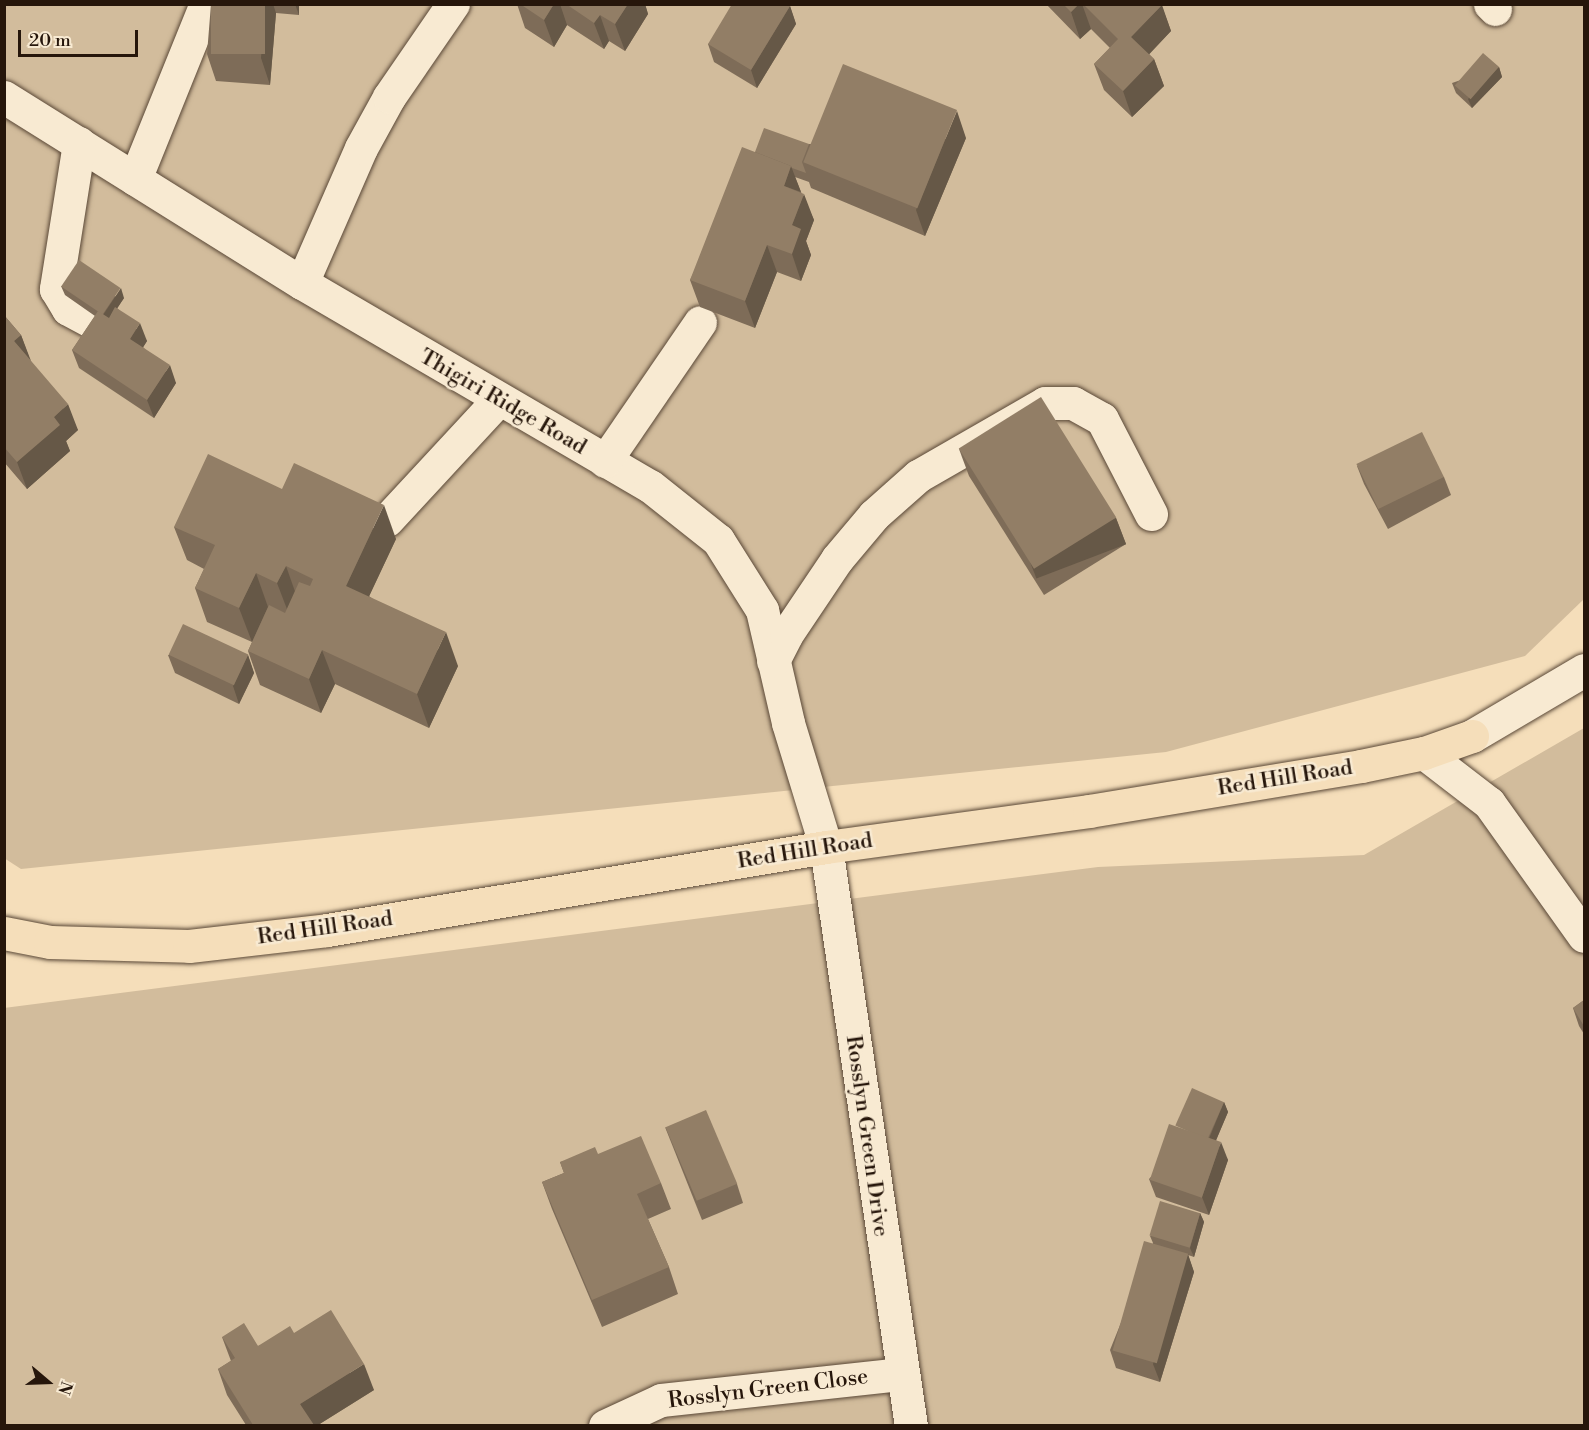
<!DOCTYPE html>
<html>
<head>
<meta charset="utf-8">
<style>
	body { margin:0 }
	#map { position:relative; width:1589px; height:1430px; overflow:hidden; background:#f5deba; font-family:"Libre Bodoni",serif }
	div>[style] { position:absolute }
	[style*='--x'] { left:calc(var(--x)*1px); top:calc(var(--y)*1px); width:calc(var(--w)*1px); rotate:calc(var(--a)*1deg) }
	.green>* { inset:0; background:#d2bc9c }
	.roads { filter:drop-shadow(0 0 2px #5a4837) drop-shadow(0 0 2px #5a4837) }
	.minor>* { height:33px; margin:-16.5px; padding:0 16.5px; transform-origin:16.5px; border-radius:16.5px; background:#f8ead2 }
	.major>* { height:33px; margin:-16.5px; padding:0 16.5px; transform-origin:16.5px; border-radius:16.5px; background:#f5deba }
	.wall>* { inset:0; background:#7e6c58 }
	.shaded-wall>* { inset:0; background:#665847; transform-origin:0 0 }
	.building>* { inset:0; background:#927e66; transform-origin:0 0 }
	span { translate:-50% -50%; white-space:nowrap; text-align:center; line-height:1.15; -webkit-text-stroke:5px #f8ead2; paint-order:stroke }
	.street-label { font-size:22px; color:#26160b }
	.frame { position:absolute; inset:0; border:6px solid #26160b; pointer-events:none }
	.north { position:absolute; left:18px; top:1352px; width:60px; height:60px; -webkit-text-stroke:4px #f8ead2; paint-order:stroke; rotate:109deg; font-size:16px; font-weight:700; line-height:24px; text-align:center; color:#26160b }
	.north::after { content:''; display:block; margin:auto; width:21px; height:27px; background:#26160b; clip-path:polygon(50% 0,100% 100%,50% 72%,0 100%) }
	.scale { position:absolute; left:18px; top:30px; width:120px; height:27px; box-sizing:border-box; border:3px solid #26160b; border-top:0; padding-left:8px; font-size:18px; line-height:21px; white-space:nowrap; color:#26160b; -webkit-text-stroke:4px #f8ead2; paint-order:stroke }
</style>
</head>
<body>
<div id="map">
	<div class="green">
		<div style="clip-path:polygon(4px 5px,1584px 5px,1584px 599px,1525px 656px,1166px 752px,21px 869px,4px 858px)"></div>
		<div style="clip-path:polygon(1584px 728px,1584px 1425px,5px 1425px,4px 1008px,1098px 867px,1364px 855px)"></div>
	</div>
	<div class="roads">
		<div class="minor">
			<div style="--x:1490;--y:4;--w:7;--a:45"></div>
			<div style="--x:4;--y:97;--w:351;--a:32"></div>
			<div style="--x:302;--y:283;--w:403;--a:30.3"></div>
			<div style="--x:650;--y:486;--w:87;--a:38.5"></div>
			<div style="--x:718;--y:540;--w:83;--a:57.8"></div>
			<div style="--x:762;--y:610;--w:116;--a:77"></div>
			<div style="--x:788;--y:723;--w:130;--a:73"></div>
			<div style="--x:826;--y:847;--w:585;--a:81.65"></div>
			<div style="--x:79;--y:143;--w:148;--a:99"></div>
			<div style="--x:56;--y:289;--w:23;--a:59"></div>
			<div style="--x:68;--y:309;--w:36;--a:28"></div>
			<div style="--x:135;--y:179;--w:187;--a:-68"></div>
			<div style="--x:302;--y:283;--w:147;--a:-66.4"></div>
			<div style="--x:361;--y:148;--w:58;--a:-61.2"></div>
			<div style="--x:389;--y:97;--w:113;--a:-55.5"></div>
			<div style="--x:605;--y:461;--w:168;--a:-55.6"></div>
			<div style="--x:387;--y:520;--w:163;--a:-47.2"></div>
			<div style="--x:773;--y:661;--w:29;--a:-63"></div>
			<div style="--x:786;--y:635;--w:92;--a:-56.1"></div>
			<div style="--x:837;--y:559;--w:57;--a:-49.9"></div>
			<div style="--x:874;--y:515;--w:59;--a:-41.6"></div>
			<div style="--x:918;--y:476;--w:146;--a:-29.9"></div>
			<div style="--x:1045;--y:403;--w:28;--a:0"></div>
			<div style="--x:1073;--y:403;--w:33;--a:29"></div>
			<div style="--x:1102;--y:419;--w:107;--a:62.7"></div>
			<div style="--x:1472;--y:736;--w:130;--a:-30.5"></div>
			<div style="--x:1424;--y:753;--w:82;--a:37.6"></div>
			<div style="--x:1489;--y:803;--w:163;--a:54.5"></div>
			<div style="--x:605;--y:1426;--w:62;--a:-24.9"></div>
			<div style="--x:661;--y:1400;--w:240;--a:-6.2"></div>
		</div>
		<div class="major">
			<div style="--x:4;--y:933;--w:47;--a:11.1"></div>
			<div style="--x:50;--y:942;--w:139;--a:1.6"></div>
			<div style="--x:189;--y:946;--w:139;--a:-6.6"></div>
			<div style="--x:327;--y:930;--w:506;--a:-9.44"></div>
			<div style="--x:826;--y:847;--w:265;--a:-7.8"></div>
			<div style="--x:1089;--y:811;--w:276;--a:-9.4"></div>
			<div style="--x:1361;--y:766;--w:64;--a:-11.7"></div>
			<div style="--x:1424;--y:753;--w:51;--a:-19.5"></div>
		</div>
	</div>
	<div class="wall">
		<div style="clip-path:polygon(211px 4px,299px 4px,299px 15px,276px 13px,270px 85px,216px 81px,207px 54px)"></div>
		<div style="clip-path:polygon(517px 4px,645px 4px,648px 14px,625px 51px,609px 41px,604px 49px,567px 25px,554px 47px,525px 28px)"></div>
		<div style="clip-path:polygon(1046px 4px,1161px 4px,1171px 31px,1149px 54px,1154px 59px,1164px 86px,1132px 117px,1104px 90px,1094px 64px,1110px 48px,1091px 29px,1080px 39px)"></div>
		<div style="clip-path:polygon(790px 6px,796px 24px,757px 88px,714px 62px,708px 44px)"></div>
		<div style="clip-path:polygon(1499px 67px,1502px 77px,1472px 108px,1456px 93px,1452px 83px)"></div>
		<div style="clip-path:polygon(966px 138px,925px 236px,811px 188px,809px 182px,795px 177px,801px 192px,814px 220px,806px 241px,811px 255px,801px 281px,777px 272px,755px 328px,700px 307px,690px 280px,755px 152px,809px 144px)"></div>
		<div style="clip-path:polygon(61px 286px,124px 298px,117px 308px,147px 341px,143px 347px,176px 383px,154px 418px,79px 368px,72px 350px,95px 316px,65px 295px)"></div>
		<div style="clip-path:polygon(4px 315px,21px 335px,30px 360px,78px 430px,66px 441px,70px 451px,27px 489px,4px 462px)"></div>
		<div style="clip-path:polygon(959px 449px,1116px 518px,1126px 544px,1044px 595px,969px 476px)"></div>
		<div style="clip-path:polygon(1357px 466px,1444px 477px,1451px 495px,1388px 529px,1364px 484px)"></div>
		<div style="clip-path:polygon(282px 489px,396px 539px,369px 596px,458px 666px,429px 728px,335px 684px,321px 713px,260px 685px,248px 651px,252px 642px,207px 622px,195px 588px,204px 569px,187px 560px,174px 527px)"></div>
		<div style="clip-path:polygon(168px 655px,248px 655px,254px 673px,239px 704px,175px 673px)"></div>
		<div style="clip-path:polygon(1584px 1000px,1584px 1034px,1579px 1026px,1573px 1008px)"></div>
		<div style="clip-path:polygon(1224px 1102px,1228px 1112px,1216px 1140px,1228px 1160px,1209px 1215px,1156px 1197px,1149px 1179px)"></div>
		<div style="clip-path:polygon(665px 1127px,737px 1184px,743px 1203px,702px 1220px)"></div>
		<div style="clip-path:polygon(598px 1154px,661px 1183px,671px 1209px,648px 1219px,669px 1267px,678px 1294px,602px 1327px,552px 1209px,542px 1182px,564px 1173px,560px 1162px)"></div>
		<div style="clip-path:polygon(1200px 1213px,1204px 1222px,1194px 1257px,1188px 1255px,1194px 1272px,1160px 1382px,1116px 1368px,1110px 1350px,1153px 1243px,1150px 1236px)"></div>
		<div style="clip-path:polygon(294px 1333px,374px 1390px,318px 1425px,246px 1425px,227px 1395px,218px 1369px,231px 1361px,222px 1337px,258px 1346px)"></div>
	</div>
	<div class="shaded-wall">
		<div style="clip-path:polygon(265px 4px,273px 4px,276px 13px,270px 85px,261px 58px)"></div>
		<div style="clip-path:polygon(295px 4px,299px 4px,299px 15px)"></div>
		<div style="clip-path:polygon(554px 4px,560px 4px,567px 25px,554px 47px,544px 20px)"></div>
		<div style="clip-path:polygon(628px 4px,645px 4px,648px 14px,625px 51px,615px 24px)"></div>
		<div style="clip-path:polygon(1079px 4px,1082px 4px,1091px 29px,1080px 39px,1071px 12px)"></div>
		<div style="clip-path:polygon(1162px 5px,1171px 31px,1141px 63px,1131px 37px)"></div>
		<div style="clip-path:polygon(790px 6px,796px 24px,757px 88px,751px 70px)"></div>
		<div style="clip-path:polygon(600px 15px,609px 41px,604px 49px,594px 23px)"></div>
		<div style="clip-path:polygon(1154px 59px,1164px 86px,1132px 117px,1123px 91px)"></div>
		<div style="clip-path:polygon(1499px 67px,1502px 77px,1472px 108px,1468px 99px)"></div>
		<div style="clip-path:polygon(957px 111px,966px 138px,925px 236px,916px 210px)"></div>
		<div style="clip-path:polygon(791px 166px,801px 192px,784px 186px)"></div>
		<div style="clip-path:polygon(804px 194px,814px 220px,806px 241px,811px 255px,801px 281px,792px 254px,792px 225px)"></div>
		<div style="clip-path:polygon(767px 245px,777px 272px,755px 328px,745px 301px)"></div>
		<div style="clip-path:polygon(121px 288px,124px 298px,107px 324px,103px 315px)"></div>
		<div style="clip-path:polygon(140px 323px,147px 341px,137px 357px,130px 339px)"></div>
		<div style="clip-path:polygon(21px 335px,31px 361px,14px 341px)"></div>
		<div style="clip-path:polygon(170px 365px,176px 383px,154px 418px,147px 400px)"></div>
		<div style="clip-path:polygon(68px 404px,78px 430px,66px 441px,70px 451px,27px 489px,17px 462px,54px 417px)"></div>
		<div style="clip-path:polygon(384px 505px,396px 539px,358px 620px,346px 586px)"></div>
		<div style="left:1116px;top:518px;width:28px;height:96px;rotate:69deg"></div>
		<div style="clip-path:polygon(286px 566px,298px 600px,290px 617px,277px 583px)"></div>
		<div style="clip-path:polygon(256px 573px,268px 607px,252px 642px,239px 608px)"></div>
		<div style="clip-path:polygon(446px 632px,458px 666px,429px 728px,417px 694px)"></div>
		<div style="clip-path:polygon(322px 650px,335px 684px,321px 713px,309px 679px)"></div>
		<div style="clip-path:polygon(248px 655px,254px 673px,239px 704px,233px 686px)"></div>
		<div style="clip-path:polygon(1224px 1102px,1228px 1112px,1212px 1150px,1208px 1141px)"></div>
		<div style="clip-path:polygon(1221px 1142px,1228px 1160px,1209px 1215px,1202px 1197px)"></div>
		<div style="clip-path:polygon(1200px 1213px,1204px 1222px,1194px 1257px,1190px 1248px)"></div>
		<div style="clip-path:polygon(1188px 1254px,1194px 1272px,1160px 1382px,1153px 1364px)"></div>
		<div style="clip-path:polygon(364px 1364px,374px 1390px,318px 1425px,308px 1425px,300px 1404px)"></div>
	</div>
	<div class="building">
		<div style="left:211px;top:4px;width:54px;height:50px"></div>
		<div style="clip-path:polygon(520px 4px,554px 4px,544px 20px)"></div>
		<div style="clip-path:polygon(566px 4px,628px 4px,615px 24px,600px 15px,594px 23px)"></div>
		<div style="clip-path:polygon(732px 4px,787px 4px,790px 6px,751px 70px,708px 44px)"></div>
		<div style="clip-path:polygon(1063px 4px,1079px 4px,1071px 12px)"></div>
		<div style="clip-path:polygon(1083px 4px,1162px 5px,1131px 37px,1154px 59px,1123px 91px,1094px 64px,1118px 39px)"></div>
		<div style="left:1483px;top:53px;width:21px;height:43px;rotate:41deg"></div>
		<div style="left:843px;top:64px;width:123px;height:106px;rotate:22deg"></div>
		<div style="clip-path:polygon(764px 128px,809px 144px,802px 162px,806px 173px,792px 168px,791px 166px,755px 152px)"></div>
		<div style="clip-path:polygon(742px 147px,791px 166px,784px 186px,804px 194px,792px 225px,801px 229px,792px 254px,767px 245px,745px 301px,690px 280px)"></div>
		<div style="left:79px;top:260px;width:50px;height:32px;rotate:34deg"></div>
		<div style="clip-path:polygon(115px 307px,140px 323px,130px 339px,170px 365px,147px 400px,72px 350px,98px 311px,109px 318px)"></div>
		<div style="clip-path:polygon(4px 315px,21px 335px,14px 341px,68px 404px,54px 417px,60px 425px,17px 462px,4px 447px)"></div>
		<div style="left:1041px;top:397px;width:142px;height:97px;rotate:58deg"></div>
		<div style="left:1422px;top:432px;width:50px;height:73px;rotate:64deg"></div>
		<div style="clip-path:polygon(208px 454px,282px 489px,294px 463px,384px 505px,346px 586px,446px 632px,417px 694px,322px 650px,309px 679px,248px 651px,269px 605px,285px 613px,299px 582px,310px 586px,313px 579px,286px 566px,277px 583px,256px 573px,239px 608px,195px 588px,215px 545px,174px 527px)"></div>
		<div style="left:183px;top:624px;width:72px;height:34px;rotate:25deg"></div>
		<div style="clip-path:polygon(1584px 1000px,1584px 1026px,1573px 1008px)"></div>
		<div style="left:1192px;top:1088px;width:35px;height:41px;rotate:24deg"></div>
		<div style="left:706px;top:1110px;width:80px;height:44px;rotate:67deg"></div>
		<div style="left:1169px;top:1124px;width:55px;height:59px;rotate:19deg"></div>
		<div style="clip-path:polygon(641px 1136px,661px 1183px,637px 1194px,669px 1267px,592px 1300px,542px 1182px,564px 1173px,560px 1162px,595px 1147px,598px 1154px)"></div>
		<div style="left:1160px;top:1201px;width:42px;height:36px;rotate:17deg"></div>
		<div style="left:1144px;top:1241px;width:46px;height:114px;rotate:16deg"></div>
		<div style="clip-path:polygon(331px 1310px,364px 1364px,300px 1404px,314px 1425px,253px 1425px,218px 1369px,235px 1358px,222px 1337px,244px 1323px,258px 1346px,290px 1326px,294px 1333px)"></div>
	</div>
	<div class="street-label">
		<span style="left:503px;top:402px;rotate:30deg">Thigiri Ridge Road</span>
		<span style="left:1285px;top:778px;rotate:-9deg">Red Hill Road</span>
		<span style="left:805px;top:851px;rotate:-9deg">Red Hill Road</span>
		<span style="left:325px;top:928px;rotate:-8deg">Red Hill Road</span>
		<span style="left:867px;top:1136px;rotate:82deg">Rosslyn Green Drive</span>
		<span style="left:768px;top:1389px;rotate:-7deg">Rosslyn Green Close</span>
	</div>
	<div class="frame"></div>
	<div class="north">N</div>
	<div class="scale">20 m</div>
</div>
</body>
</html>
